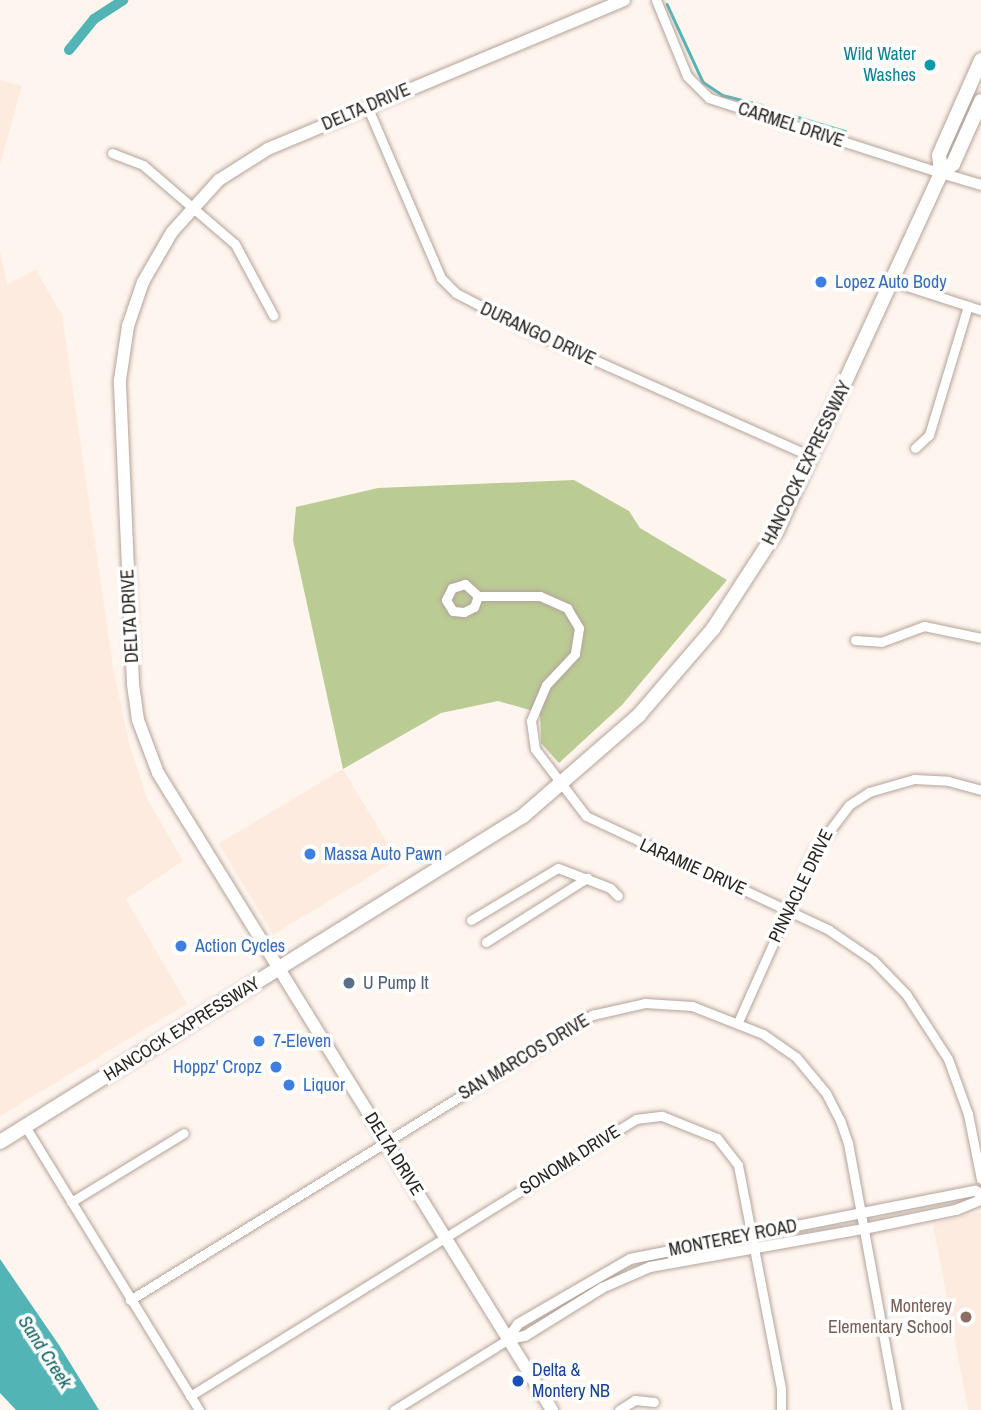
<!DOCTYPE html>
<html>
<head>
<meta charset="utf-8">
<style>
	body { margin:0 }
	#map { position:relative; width:981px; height:1410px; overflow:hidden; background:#fff5ef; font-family:"Archivo Narrow",sans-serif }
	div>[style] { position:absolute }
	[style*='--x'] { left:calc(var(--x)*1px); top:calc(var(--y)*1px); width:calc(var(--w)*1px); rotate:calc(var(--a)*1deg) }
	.built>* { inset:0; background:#feebdf; transform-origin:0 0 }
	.green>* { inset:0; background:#bbcb94 }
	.water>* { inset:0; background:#53b4b5 }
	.stream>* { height:2.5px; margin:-1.25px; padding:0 1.25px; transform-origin:1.25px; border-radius:1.25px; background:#53b4b5 }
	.canal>* { height:10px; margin:-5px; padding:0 5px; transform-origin:5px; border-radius:5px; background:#53b4b5 }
	.roads { filter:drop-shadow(0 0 2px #b3a49a) drop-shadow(0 0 2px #b3a49a) }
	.minor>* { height:9px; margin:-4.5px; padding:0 4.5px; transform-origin:4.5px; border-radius:4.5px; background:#fff }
	.tertiary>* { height:10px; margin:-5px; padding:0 5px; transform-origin:5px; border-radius:5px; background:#fff }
	.secondary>* { height:12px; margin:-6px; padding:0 6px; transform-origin:6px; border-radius:6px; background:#fff }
	.primary>* { height:14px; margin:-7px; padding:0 7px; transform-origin:7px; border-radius:7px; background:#fff }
	.dots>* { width:19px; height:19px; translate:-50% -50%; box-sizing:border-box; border:4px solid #fff; border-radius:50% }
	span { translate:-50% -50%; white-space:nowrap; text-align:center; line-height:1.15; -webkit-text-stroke:7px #fff; paint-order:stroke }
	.culture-label { font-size:18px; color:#0d838f }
	.right { translate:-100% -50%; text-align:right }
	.street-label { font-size:18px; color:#29231f }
	.shop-label { font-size:18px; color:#366cbe }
	.left { translate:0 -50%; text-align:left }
	.service-label { font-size:18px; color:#4e5e75 }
	.education-label { font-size:18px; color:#785e54 }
	.transit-label { font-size:18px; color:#164399 }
	.water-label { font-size:19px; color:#106263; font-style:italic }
</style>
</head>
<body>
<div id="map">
	<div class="built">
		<div style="clip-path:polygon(0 80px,22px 86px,0 165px)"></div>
		<div style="clip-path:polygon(0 251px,7px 284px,36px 270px,62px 315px,113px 667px,129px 743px,147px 798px,183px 861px,126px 899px,187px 1004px,0 1116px)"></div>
		<div style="left:343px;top:769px;width:106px;height:145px;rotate:59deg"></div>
		<div style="clip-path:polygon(981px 1212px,981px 1410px,968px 1410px,933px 1224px)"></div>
	</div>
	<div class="green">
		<div style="clip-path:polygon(574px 480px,629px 511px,640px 528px,727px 580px,622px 705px,559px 763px,541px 743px,540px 713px,498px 701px,441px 713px,343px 769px,293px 540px,296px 507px,378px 488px)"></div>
	</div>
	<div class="water">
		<div style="clip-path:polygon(0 1259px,59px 1345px,99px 1410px,16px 1410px,0 1393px)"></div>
	</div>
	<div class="stream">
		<div style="--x:667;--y:4;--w:86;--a:65.2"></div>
		<div style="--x:703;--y:82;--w:23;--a:34"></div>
		<div style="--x:722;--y:95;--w:41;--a:14"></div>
		<div style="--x:778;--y:111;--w:70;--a:16.6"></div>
	</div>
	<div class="canal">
		<div style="--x:69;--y:50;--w:40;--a:-51"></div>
		<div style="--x:94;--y:19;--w:35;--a:-33"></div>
	</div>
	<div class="roads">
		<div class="minor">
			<div style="--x:656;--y:0;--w:82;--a:67.8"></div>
			<div style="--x:687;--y:76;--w:31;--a:45"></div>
			<div style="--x:709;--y:98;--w:244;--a:17.9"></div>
			<div style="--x:367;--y:106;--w:187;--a:66.7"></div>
			<div style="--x:441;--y:278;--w:21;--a:45"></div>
			<div style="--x:456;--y:293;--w:80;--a:27.5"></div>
			<div style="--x:527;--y:330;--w:312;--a:24"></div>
			<div style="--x:112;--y:153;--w:33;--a:21"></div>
			<div style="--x:143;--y:165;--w:121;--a:40.7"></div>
			<div style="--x:235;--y:244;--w:81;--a:61.8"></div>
			<div style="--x:891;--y:281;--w:95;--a:17.9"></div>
			<div style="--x:915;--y:448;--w:19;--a:-43"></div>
			<div style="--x:929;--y:435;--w:135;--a:-73.2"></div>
			<div style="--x:478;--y:596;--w:18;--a:-137"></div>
			<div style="--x:465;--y:584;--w:14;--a:163"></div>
			<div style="--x:452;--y:588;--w:13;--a:117"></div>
			<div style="--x:446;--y:600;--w:13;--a:58"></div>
			<div style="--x:453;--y:611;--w:11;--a:5"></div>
			<div style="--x:464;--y:612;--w:11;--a:-27"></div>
			<div style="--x:474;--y:607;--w:12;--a:-70"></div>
			<div style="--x:478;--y:596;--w:62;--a:0"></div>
			<div style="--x:540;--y:596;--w:30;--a:24"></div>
			<div style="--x:567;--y:608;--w:23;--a:59"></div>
			<div style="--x:579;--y:628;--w:26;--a:99"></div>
			<div style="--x:575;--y:654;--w:42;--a:133.1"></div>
			<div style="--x:546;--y:685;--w:39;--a:113"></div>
			<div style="--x:531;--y:721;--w:28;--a:82"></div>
			<div style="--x:535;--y:749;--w:84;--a:52.7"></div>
			<div style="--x:586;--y:816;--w:268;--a:25.1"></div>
			<div style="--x:829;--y:930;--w:53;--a:34.3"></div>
			<div style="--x:873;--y:960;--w:47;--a:45.9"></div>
			<div style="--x:906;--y:994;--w:77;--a:57.1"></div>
			<div style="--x:948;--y:1059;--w:59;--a:70"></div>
			<div style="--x:968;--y:1114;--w:66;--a:78.7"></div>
			<div style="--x:855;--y:640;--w:26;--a:4"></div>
			<div style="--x:881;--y:642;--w:46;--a:-20.4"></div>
			<div style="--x:924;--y:626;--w:58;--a:11.9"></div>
			<div style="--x:471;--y:920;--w:101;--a:-30.9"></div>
			<div style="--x:558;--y:868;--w:56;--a:21"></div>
			<div style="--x:610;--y:888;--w:11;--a:45"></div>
			<div style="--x:486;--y:942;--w:120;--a:-32.4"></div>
			<div style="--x:738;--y:1022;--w:188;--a:-65.9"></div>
			<div style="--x:815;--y:850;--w:56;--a:-52.9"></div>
			<div style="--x:849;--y:805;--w:24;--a:-33"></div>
			<div style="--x:869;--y:792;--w:47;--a:-16.1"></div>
			<div style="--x:914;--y:779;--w:34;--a:3"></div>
			<div style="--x:948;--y:781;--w:34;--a:15"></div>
			<div style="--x:25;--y:1126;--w:333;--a:58.5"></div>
			<div style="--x:71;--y:1202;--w:132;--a:-31.4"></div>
			<div style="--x:130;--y:1300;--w:543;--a:-31.67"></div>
			<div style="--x:592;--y:1015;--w:54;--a:-12.8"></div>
			<div style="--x:645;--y:1003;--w:47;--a:3.7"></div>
			<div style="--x:692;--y:1006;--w:76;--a:21.5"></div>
			<div style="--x:763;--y:1034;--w:40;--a:34.9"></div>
			<div style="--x:796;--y:1057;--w:47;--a:50.2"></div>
			<div style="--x:826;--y:1093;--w:30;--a:63"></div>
			<div style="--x:840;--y:1120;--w:24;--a:71"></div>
			<div style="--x:848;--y:1143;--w:271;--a:79.6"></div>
			<div style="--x:190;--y:1396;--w:525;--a:-31.84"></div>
			<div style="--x:636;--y:1119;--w:26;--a:-7"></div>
			<div style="--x:662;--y:1116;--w:59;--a:21.8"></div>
			<div style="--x:717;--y:1138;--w:34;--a:52"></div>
			<div style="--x:738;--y:1165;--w:228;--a:79.1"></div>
			<div style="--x:781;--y:1389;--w:21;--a:90"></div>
			<div style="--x:394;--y:1410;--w:133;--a:-31.8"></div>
			<div style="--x:619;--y:1410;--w:19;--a:-32"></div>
			<div style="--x:635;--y:1400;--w:19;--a:6"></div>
		</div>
		<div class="tertiary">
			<div style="--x:941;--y:173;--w:42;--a:16.7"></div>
			<div style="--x:507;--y:1340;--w:19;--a:-55"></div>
			<div style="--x:518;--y:1324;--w:129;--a:-30.1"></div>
			<div style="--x:630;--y:1259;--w:352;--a:-11.2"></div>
			<div style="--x:975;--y:1191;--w:7;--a:27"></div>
			<div style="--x:507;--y:1340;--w:18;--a:-13"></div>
			<div style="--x:525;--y:1336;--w:91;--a:-31.9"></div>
			<div style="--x:602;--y:1288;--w:52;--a:-23.6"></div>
			<div style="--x:650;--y:1267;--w:217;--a:-10.1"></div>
			<div style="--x:864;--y:1229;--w:94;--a:-11.7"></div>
			<div style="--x:956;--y:1210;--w:27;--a:-22"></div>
		</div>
		<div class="secondary">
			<div style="--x:552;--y:1410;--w:749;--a:-121.74"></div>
			<div style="--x:158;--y:773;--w:57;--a:-110.7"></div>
			<div style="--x:138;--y:720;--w:37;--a:-98"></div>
			<div style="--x:133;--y:683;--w:303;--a:-92.5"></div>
			<div style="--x:120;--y:380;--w:55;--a:-81.6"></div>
			<div style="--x:128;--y:326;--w:46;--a:-71.2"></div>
			<div style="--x:143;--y:282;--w:58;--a:-59.9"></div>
			<div style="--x:172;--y:232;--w:70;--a:-47.9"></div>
			<div style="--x:219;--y:180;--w:58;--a:-32.3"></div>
			<div style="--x:268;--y:149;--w:386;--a:-22.7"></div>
		</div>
		<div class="primary">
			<div style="--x:941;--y:173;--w:18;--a:-96"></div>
			<div style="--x:939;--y:155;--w:104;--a:-66.1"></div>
			<div style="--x:0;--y:1142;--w:616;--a:-31.94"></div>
			<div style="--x:523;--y:816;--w:154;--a:-41"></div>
			<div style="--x:639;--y:715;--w:113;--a:-49.3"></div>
			<div style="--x:713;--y:629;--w:116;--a:-57"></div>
			<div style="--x:776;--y:532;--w:395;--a:-65.3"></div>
			<div style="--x:941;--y:173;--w:15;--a:-37"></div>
			<div style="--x:953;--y:164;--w:69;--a:-66"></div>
		</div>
	</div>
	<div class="dots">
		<div style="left:930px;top:65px;background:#0f9aa8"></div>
		<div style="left:821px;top:282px;background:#3f7fe0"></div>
		<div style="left:310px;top:854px;background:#3f7fe0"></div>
		<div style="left:181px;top:946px;background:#3f7fe0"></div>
		<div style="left:349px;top:983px;background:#5c6f8a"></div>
		<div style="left:259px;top:1041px;background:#3f7fe0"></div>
		<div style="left:276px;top:1067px;background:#3f7fe0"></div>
		<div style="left:289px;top:1085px;background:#3f7fe0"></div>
		<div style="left:966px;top:1317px;background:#8d6e63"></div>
		<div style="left:518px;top:1381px;background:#1a4fb4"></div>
	</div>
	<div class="culture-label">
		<span class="right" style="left:916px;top:65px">Wild Water<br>Washes</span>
	</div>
	<div class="street-label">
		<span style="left:366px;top:107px;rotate:-23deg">DELTA DRIVE</span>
		<span style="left:791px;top:125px;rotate:18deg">CARMEL DRIVE</span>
		<span style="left:538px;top:334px;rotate:25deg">DURANGO DRIVE</span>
		<span style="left:807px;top:463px;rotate:-64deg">HANCOCK EXPRESSWAY</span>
		<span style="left:130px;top:616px;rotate:-93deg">DELTA DRIVE</span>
		<span style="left:693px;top:867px;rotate:24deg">LARAMIE DRIVE</span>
		<span style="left:801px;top:886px;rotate:-64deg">PINNACLE DRIVE</span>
		<span style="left:182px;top:1029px;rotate:-32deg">HANCOCK EXPRESSWAY</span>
		<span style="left:524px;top:1057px;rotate:-31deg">SAN MARCOS DRIVE</span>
		<span style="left:394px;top:1154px;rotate:58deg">DELTA DRIVE</span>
		<span style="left:570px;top:1160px;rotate:-32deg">SONOMA DRIVE</span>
		<span style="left:733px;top:1238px;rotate:-11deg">MONTEREY ROAD</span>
	</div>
	<div class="shop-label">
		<span class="left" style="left:835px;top:282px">Lopez Auto Body</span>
		<span class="left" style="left:324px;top:854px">Massa Auto Pawn</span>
		<span class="left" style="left:195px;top:946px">Action Cycles</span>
		<span class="left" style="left:273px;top:1041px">7-Eleven</span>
		<span class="right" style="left:262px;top:1067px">Hoppz' Cropz</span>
		<span class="left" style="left:303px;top:1085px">Liquor</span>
	</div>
	<div class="service-label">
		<span class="left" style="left:363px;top:983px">U Pump It</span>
	</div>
	<div class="education-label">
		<span class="right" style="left:952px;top:1317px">Monterey<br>Elementary School</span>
	</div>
	<div class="transit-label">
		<span class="left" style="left:532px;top:1381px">Delta &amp;<br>Montery NB</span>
	</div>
	<div class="water-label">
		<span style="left:45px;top:1352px;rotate:57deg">Sand Creek</span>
	</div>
</div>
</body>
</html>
